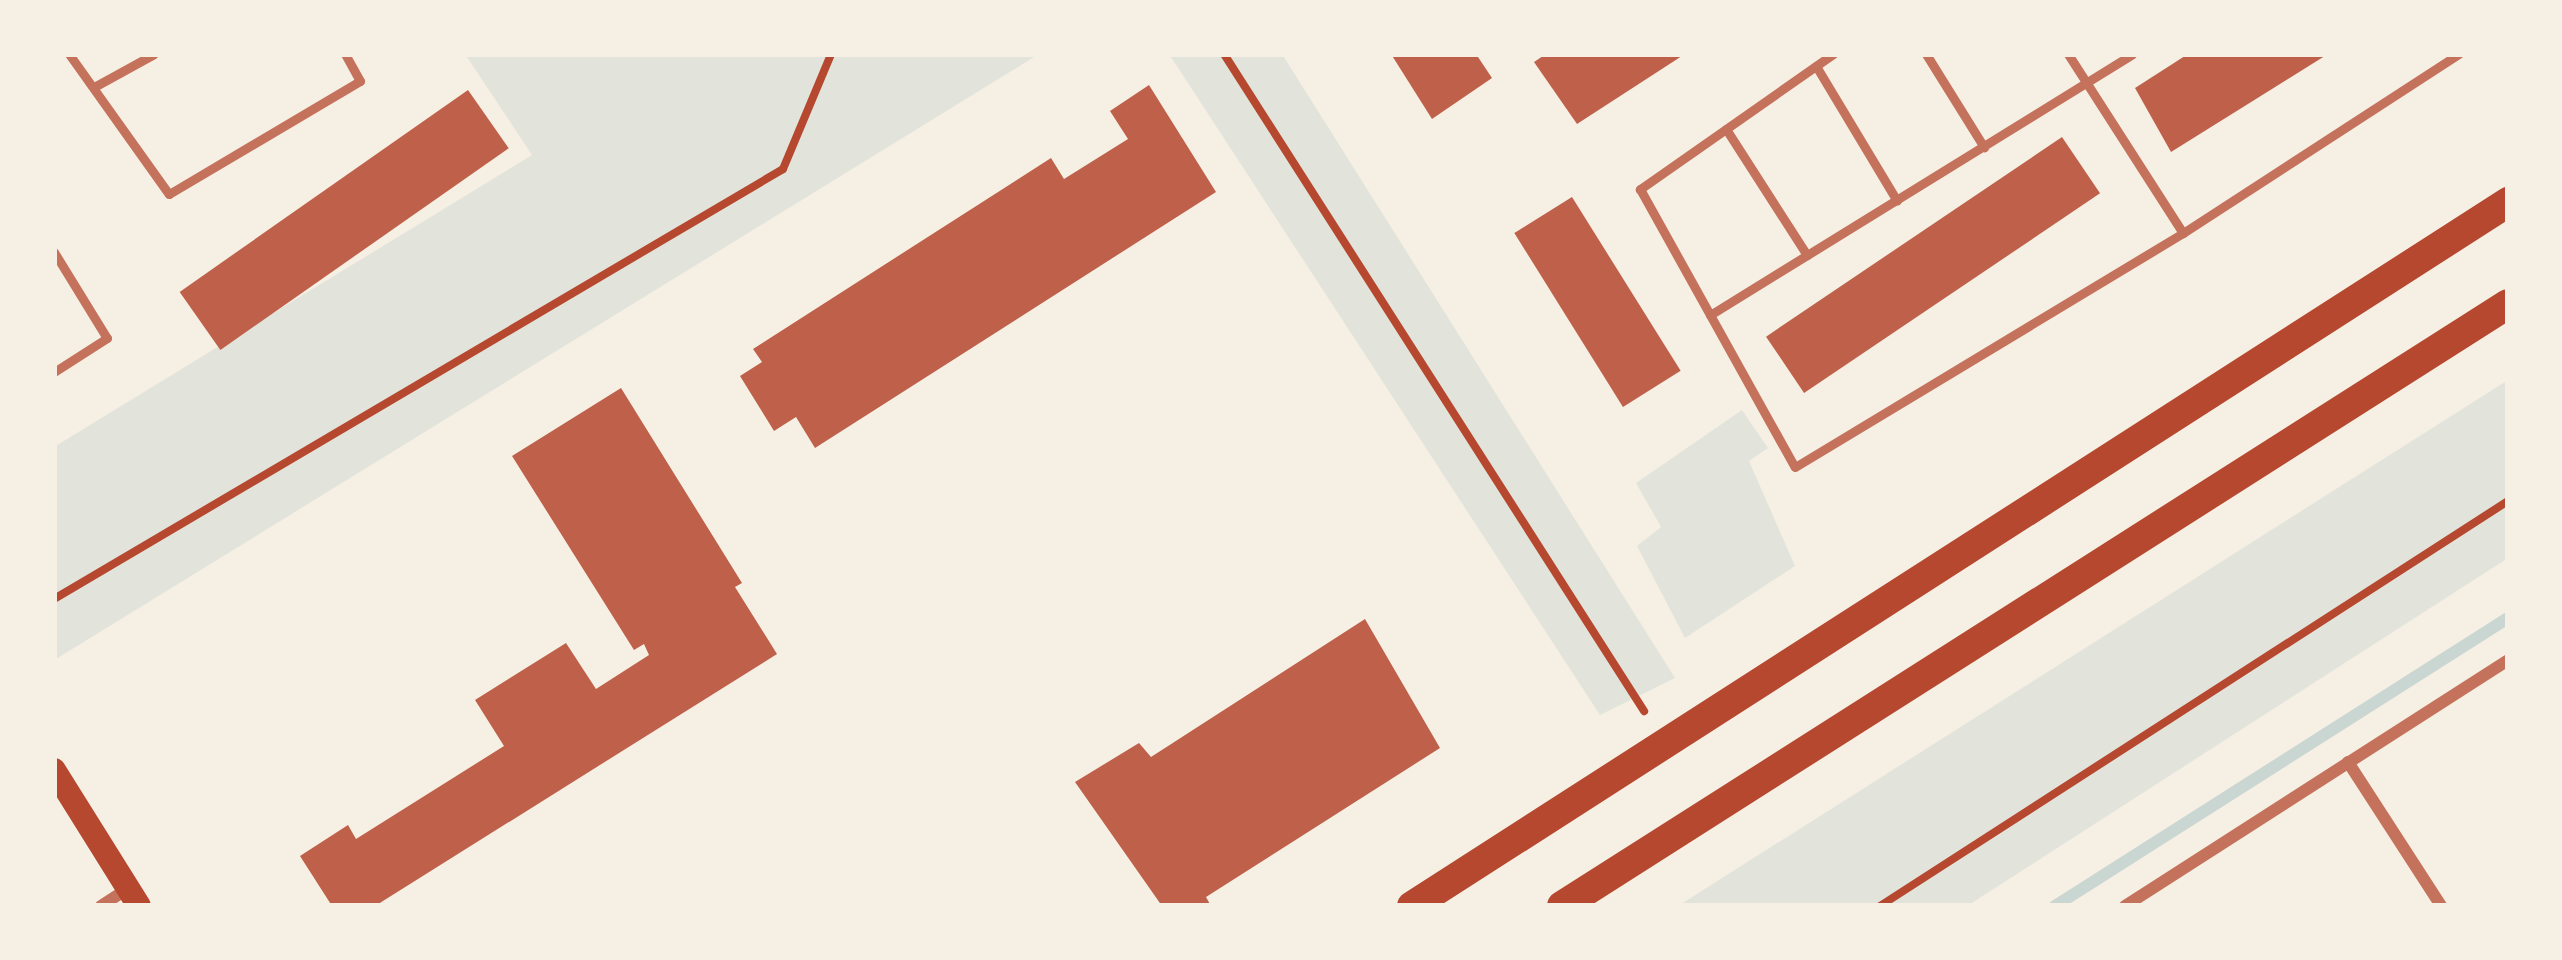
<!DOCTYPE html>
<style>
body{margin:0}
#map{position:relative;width:2562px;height:960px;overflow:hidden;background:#f6efe4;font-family:Inter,sans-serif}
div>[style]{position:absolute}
.green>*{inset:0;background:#e2e4dc}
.stream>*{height:12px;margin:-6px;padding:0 6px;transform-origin:6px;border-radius:6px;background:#c9d6d2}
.building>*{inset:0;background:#bf614a;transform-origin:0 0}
.path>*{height:8px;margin:-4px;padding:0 4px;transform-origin:4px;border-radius:4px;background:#b5482f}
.service>*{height:9px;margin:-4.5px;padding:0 4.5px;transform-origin:4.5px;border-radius:4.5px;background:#c5725c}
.minor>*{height:12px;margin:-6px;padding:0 6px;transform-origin:6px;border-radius:6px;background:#c5725c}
.secondary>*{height:24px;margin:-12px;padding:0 12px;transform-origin:12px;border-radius:12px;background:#b5482f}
.primary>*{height:30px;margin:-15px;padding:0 15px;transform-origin:15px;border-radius:15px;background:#b5482f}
span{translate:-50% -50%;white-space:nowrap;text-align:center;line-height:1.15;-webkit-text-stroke:12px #f6efe4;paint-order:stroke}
.frame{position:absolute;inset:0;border:57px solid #f6efe4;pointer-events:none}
</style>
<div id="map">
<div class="green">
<i style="clip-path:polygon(465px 54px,1039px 54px,56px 659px,54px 447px,532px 155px)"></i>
<i style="clip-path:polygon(1169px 54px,1282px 54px,1675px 678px,1600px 715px)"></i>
<i style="clip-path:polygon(2508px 380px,2508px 558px,1967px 906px,1678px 906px)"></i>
<i style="clip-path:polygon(1742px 410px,1768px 448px,1749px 461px,1795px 566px,1685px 638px,1637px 546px,1661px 527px,1636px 483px)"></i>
</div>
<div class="stream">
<i style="left:2055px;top:906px;width:537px;rotate:-32.45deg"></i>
</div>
<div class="building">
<i style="clip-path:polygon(1391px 54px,1476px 54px,1492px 78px,1432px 119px)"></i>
<i style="clip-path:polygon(1546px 54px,1685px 54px,1577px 124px,1534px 62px)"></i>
<i style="clip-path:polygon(2188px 54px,2328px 54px,2171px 152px,2135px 88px)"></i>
<i style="clip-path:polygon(1149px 85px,1216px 192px,815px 448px,796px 417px,774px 431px,740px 376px,762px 362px,753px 349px,1051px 158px,1064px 179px,1128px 139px,1110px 111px)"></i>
<i style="left:468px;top:90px;width:71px;height:352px;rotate:55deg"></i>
<i style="left:2062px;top:137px;width:68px;height:357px;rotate:56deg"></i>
<i style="left:1572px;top:197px;width:205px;height:68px;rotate:58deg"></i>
<i style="clip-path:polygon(621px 388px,742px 583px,735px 587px,777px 654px,375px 906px,332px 906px,300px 856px,348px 825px,356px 839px,504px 746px,475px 700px,566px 643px,596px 689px,649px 655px,644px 644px,634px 650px,512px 456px)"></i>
<i style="clip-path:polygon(1365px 619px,1440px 748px,1206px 897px,1211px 906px,1162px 906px,1075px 782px,1139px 743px,1151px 757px)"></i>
</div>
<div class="path">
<i style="left:1224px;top:54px;width:780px;rotate:57.41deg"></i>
<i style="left:54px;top:599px;width:846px;rotate:-30.53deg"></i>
<i style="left:783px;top:169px;width:125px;rotate:-67.3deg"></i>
<i style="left:1880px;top:906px;width:747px;rotate:-32.82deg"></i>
</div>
<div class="service">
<i style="left:69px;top:54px;width:172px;rotate:54.5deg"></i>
<i style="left:169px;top:194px;width:222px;rotate:-30.6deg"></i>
<i style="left:360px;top:81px;width:31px;rotate:-119deg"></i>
<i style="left:1833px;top:54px;width:236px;rotate:145deg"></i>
<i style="left:1640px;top:189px;width:318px;rotate:60.9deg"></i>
<i style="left:1795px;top:467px;width:453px;rotate:-31.1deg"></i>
<i style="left:2183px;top:233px;width:329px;rotate:-33deg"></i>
<i style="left:1926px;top:54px;width:110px;rotate:58.1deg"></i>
<i style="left:2068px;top:54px;width:213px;rotate:57.3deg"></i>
<i style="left:1816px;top:66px;width:157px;rotate:59deg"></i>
<i style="left:94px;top:87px;width:68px;rotate:-28.8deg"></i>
<i style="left:1726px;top:129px;width:150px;rotate:57.3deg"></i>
<i style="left:54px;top:252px;width:101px;rotate:58.4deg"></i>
<i style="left:107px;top:338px;width:63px;rotate:147.3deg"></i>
<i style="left:1710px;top:315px;width:496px;rotate:-31.7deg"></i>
</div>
<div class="minor">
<i style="left:2348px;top:762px;width:171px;rotate:57.1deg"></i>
<i style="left:101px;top:906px;width:33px;rotate:-33deg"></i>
<i style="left:2125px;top:906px;width:455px;rotate:-32.7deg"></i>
</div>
<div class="secondary">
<i style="left:54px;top:770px;width:160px;rotate:58deg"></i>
</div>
<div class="primary">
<i style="left:1412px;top:906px;width:1303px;rotate:-32.71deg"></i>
<i style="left:1562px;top:906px;width:1121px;rotate:-32.47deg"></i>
</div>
<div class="frame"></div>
</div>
